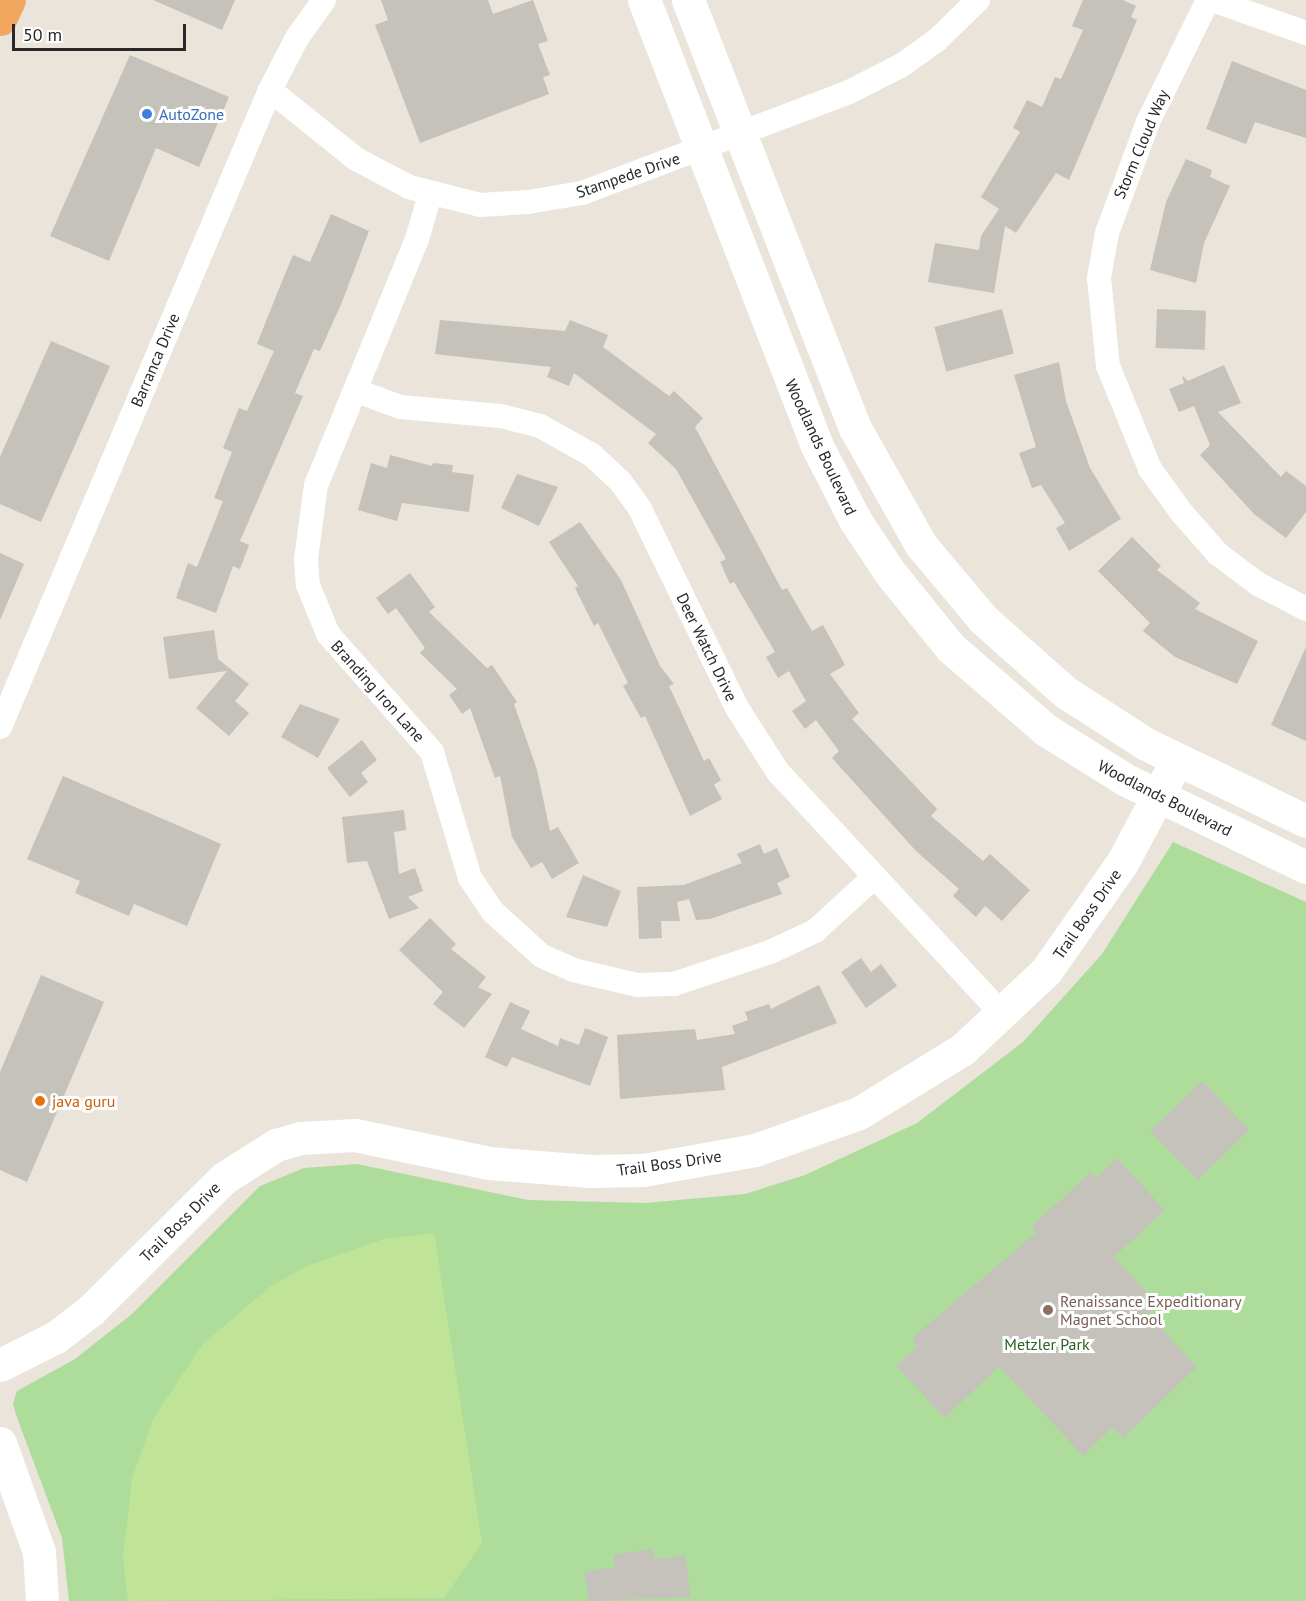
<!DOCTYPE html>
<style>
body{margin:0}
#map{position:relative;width:1306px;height:1601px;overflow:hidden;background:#eae4db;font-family:"PT Sans",sans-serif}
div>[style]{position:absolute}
.green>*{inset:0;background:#aedd9b}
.pitch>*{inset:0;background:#bfe497}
.building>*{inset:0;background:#c5c1bb;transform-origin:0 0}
.street>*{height:24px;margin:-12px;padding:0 12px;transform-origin:12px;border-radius:12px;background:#fff}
.secondary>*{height:33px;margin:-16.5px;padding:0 16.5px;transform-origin:16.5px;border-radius:16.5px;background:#fff}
.highway>*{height:33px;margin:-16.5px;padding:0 16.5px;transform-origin:16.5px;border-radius:16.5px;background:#f2a65e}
.dots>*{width:16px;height:16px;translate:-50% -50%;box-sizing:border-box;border:3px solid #fff;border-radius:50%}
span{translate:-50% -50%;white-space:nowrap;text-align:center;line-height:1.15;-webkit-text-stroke:6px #fff;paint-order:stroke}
.shop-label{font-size:16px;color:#366cbe}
.left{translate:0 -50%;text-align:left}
.street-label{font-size:16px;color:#282828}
.food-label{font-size:16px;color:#c56008}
.education-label{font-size:16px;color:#785e54}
.park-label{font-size:16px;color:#28601e}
.scale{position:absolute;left:12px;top:24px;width:174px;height:27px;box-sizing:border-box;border:3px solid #282828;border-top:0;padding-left:8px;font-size:18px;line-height:21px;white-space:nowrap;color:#282828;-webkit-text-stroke:4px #fff;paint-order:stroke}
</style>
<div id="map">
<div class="green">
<i style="clip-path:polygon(1173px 842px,1306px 902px,1306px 1601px,69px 1601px,62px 1538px,16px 1415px,13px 1403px,17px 1391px,75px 1359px,132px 1314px,260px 1186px,304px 1168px,357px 1164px,528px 1200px,645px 1203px,745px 1194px,805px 1175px,917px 1123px,1023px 1042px,1102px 954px)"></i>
</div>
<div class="pitch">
<i style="clip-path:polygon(434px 1233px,482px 1543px,444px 1598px,128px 1601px,123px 1558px,132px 1479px,153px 1419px,203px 1344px,271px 1286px,307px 1266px,384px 1239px)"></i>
</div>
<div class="building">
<i style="clip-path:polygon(153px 0,235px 0,222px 30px)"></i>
<i style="clip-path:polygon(381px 0,488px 0,493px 14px,533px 0,548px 41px,538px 44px,550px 75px,543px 77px,549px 94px,420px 143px,375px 25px,388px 20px)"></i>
<i style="clip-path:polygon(1083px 0,1123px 0,1136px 6px,1131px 17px,1137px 20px,1069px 180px,1056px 173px,1016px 233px,1005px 226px,994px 293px,928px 282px,935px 243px,979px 250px,981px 236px,999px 209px,981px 197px,1020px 132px,1013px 128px,1027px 100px,1042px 107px,1055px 77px,1061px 79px,1083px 30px,1072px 26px)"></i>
<i style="clip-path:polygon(130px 55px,229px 97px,199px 167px,156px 148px,109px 261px,50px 236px)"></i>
<i style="clip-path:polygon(1232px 61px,1306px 90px,1306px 138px,1255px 122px,1246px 144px,1206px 129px)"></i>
<i style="clip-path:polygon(1186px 159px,1212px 170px,1210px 177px,1230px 186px,1204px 243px,1196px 283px,1150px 270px,1166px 202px)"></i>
<i style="clip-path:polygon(331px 214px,369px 231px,342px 302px,320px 351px,314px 349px,295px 393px,303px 396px,240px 541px,249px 545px,240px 569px,233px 566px,216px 613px,176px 598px,188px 563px,197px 567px,223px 501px,214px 498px,232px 452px,223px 448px,239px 408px,247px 411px,274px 351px,257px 344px,276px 296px,293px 255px,310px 262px)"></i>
<i style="left:1002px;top:309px;width:46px;height:70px;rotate:75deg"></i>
<i style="left:1157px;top:309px;width:49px;height:39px;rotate:2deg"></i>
<i style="clip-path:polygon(440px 320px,565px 331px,570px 320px,608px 335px,603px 347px,669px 396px,674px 391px,703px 418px,695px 427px,782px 590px,787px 588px,812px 631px,823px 625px,845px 665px,830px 674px,859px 713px,852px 719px,937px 809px,931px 816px,983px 861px,990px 854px,1030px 890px,1002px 921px,985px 906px,976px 917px,953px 896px,959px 889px,916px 851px,832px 758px,839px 751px,816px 720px,805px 729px,792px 711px,806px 701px,789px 671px,778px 678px,766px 657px,775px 652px,734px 582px,730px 584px,720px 562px,726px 559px,676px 469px,648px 443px,656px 434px,574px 373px,569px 386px,547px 377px,551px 367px,435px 354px)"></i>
<i style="clip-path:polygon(51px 341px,110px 366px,41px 522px,0 504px,0 457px)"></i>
<i style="clip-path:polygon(1059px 362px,1066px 401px,1090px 468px,1121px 519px,1069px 551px,1056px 528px,1065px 523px,1041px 485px,1032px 488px,1019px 453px,1036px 447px,1014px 375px)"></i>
<i style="clip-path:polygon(1224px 365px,1241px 403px,1218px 412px,1281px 477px,1286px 471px,1306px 486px,1306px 512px,1286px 538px,1254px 514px,1200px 455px,1210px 445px,1194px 406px,1179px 412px,1169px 389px,1184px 383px,1182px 375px,1188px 381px)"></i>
<i style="clip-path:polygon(390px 455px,432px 466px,433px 463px,453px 465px,452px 472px,474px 475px,469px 512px,402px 503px,397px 521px,358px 510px,371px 463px,387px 468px)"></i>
<i style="clip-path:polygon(517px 474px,558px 487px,539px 526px,501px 508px)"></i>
<i style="clip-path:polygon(580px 522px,621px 580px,660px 666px,674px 684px,669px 686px,704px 761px,709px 758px,721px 780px,714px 785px,722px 799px,690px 816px,645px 716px,641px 718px,623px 686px,628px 683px,598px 623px,594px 626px,575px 588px,578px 586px,549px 542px)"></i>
<i style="clip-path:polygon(1132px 537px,1161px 566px,1157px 570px,1200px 603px,1195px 609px,1258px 641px,1237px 684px,1175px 657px,1143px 631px,1150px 623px,1098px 571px)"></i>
<i style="clip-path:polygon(0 553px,24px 564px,0 620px)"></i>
<i style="clip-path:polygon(410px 573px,435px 607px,429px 612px,487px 668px,492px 665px,517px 702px,514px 704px,537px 770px,550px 831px,558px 827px,579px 863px,552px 879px,542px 862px,531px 868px,512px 837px,500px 776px,495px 778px,470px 708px,462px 714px,449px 695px,457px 689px,420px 653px,425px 648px,396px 608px,388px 614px,376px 598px)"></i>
<i style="clip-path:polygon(214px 630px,218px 659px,249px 684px,235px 701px,249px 713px,229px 736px,196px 708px,227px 671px,169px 679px,163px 637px)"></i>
<i style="clip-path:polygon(1306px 647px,1306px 741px,1271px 725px)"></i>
<i style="clip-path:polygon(300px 704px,340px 719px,318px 758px,281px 737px)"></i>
<i style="clip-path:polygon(362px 740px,377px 760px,361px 773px,368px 782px,350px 797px,327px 768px)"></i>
<i style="clip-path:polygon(63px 776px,221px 844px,187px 926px,134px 904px,129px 916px,75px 893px,80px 881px,27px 859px)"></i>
<i style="clip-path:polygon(404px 810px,406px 830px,394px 832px,399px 874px,415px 868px,423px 891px,408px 897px,419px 908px,389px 919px,367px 861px,347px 863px,342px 817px)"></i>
<i style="clip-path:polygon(760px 844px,764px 854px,777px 848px,790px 877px,777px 883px,782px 894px,710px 919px,696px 920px,689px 899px,677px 902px,680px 921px,661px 921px,662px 938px,639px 939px,637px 887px,684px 885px,742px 863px,737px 854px)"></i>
<i style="clip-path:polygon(583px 875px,621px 891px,607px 927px,566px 917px)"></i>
<i style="clip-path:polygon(430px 918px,456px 944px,451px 949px,486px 977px,478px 987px,492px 994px,464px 1028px,433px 1004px,443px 992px,399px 950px)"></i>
<i style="clip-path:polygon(861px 958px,871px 972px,881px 964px,897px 986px,866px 1008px,841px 972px)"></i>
<i style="clip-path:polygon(41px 975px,104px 1002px,27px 1182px,0 1170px,0 1072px)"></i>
<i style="clip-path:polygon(819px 985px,837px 1023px,722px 1067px,725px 1090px,620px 1099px,617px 1035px,695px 1029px,697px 1040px,735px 1034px,732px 1026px,748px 1020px,745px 1012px,769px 1004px,771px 1009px)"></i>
<i style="clip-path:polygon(510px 1002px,530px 1011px,521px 1029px,558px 1046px,560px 1038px,579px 1045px,585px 1028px,608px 1037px,590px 1086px,512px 1057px,507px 1067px,485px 1057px)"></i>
<i style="left:1202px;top:1081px;width:68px;height:72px;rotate:46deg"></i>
<i style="clip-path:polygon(1117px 1158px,1165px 1210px,1114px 1257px,1158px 1305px,1148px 1314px,1197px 1367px,1123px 1438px,1113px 1427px,1083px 1456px,999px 1366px,945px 1418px,896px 1366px,917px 1347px,912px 1338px,1036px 1233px,1031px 1227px,1091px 1172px,1096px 1178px)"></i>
<i style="clip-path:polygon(653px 1549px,655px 1559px,685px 1555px,691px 1597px,589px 1601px,584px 1572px,615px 1567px,613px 1555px)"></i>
</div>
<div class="street">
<i style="left:1208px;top:0;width:136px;rotate:116.2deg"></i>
<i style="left:1148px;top:122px;width:118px;rotate:110.3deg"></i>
<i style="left:1107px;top:233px;width:46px;rotate:100.1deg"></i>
<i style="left:1099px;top:278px;width:88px;rotate:84.2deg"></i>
<i style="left:1108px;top:366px;width:111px;rotate:67.8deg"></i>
<i style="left:1150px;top:469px;width:53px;rotate:54.2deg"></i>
<i style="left:1181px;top:512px;width:56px;rotate:48.6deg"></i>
<i style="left:1218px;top:554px;width:50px;rotate:36.9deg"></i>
<i style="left:1258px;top:584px;width:54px;rotate:27.5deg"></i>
<i style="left:1212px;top:0;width:100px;rotate:19.3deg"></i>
<i style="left:270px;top:90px;width:110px;rotate:38.7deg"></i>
<i style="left:356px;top:159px;width:60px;rotate:27.8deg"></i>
<i style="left:409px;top:187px;width:73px;rotate:14.2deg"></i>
<i style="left:480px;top:205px;width:48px;rotate:-3.6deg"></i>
<i style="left:528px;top:202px;width:55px;rotate:-9.5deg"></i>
<i style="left:582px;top:193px;width:285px;rotate:-20.7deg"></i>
<i style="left:849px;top:92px;width:59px;rotate:-27deg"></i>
<i style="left:902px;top:65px;width:43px;rotate:-35.5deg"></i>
<i style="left:937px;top:40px;width:57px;rotate:-44.3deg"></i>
<i style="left:430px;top:195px;width:46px;rotate:106.5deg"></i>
<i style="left:417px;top:239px;width:266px;rotate:112.3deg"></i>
<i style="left:316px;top:485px;width:75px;rotate:97.7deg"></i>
<i style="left:306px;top:559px;width:26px;rotate:86deg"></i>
<i style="left:308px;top:585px;width:53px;rotate:67.8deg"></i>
<i style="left:328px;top:634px;width:157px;rotate:48.6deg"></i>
<i style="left:432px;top:752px;width:132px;rotate:73.2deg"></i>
<i style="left:470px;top:878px;width:40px;rotate:56deg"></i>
<i style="left:492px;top:911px;width:67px;rotate:42deg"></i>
<i style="left:542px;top:956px;width:34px;rotate:24deg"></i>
<i style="left:573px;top:970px;width:67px;rotate:13deg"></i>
<i style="left:638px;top:985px;width:36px;rotate:-2deg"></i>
<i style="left:674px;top:984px;width:101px;rotate:-18.4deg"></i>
<i style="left:770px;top:952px;width:50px;rotate:-25deg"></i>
<i style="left:815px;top:931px;width:77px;rotate:-42.4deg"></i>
<i style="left:357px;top:391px;width:46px;rotate:20.4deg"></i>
<i style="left:400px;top:407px;width:101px;rotate:5.1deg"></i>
<i style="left:501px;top:416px;width:40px;rotate:14.4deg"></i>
<i style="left:540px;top:426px;width:60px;rotate:29.1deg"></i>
<i style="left:592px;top:455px;width:38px;rotate:43deg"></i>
<i style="left:620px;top:481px;width:34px;rotate:54deg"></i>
<i style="left:640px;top:509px;width:221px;rotate:64deg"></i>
<i style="left:737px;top:708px;width:76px;rotate:57.4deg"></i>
<i style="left:778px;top:772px;width:330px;rotate:47.2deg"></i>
<i style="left:0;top:727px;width:692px;rotate:-67.03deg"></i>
<i style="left:270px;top:90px;width:59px;rotate:-62.6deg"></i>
<i style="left:297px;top:38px;width:47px;rotate:-54.6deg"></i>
</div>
<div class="secondary">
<i style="left:644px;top:0;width:476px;rotate:68.8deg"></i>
<i style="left:816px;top:444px;width:85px;rotate:62.8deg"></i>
<i style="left:855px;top:520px;width:65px;rotate:56.3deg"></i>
<i style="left:891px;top:574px;width:95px;rotate:51deg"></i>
<i style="left:951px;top:648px;width:125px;rotate:40.8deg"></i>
<i style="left:1046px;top:730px;width:94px;rotate:32deg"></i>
<i style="left:1126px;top:780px;width:200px;rotate:25.8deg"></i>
<i style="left:688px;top:0;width:459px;rotate:68.7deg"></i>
<i style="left:855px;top:428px;width:134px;rotate:60.6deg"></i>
<i style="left:921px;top:545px;width:98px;rotate:50deg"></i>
<i style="left:984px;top:620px;width:108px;rotate:41.6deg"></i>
<i style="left:1065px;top:692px;width:96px;rotate:32.7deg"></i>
<i style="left:1146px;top:744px;width:178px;rotate:25.7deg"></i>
<i style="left:0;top:1365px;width:63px;rotate:-26.6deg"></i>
<i style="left:56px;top:1337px;width:44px;rotate:-37.6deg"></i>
<i style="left:91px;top:1310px;width:187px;rotate:-44.8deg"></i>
<i style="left:224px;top:1178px;width:62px;rotate:-32.4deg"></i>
<i style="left:276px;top:1145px;width:25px;rotate:-16deg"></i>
<i style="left:300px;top:1138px;width:55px;rotate:-3.1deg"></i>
<i style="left:355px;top:1135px;width:137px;rotate:11.8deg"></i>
<i style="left:489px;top:1163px;width:102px;rotate:4.5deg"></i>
<i style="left:591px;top:1171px;width:52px;rotate:-1.1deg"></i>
<i style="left:643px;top:1170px;width:114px;rotate:-10.1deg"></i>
<i style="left:755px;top:1150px;width:110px;rotate:-19.6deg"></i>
<i style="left:859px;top:1113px;width:122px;rotate:-31.6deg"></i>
<i style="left:963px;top:1049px;width:114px;rotate:-43.2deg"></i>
<i style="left:1046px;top:971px;width:132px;rotate:-54.9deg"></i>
<i style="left:1122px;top:863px;width:117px;rotate:-61.9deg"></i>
<i style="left:0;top:1443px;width:116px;rotate:70.3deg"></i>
<i style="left:39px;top:1552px;width:49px;rotate:86.5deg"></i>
</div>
<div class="highway">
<i style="left:0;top:19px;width:21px;rotate:-65deg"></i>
</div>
<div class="dots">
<i style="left:147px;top:114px;background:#3f7fe0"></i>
<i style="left:40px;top:1101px;background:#e8710a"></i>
<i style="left:1048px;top:1310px;background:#8d6e63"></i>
</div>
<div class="shop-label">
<span class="left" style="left:159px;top:114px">AutoZone</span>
</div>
<div class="street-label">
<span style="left:1141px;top:144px;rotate:-67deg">Storm Cloud Way</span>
<span style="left:628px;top:175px;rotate:-19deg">Stampede Drive</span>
<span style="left:155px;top:360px;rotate:-67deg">Barranca Drive</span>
<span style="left:821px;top:447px;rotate:65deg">Woodlands Boulevard</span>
<span style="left:707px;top:647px;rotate:64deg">Deer Watch Drive</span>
<span style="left:378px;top:691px;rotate:48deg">Branding Iron Lane</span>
<span style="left:1165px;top:798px;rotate:27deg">Woodlands Boulevard</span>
<span style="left:1087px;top:914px;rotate:-55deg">Trail Boss Drive</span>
<span style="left:669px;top:1163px;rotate:-8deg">Trail Boss Drive</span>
<span style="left:180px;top:1222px;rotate:-45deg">Trail Boss Drive</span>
</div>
<div class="food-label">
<span class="left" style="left:52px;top:1101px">java guru</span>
</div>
<div class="education-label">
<span class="left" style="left:1060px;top:1310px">Renaissance Expeditionary<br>Magnet School</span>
</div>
<div class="park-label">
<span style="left:1047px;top:1344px">Metzler Park</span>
</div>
<div class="scale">50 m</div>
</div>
